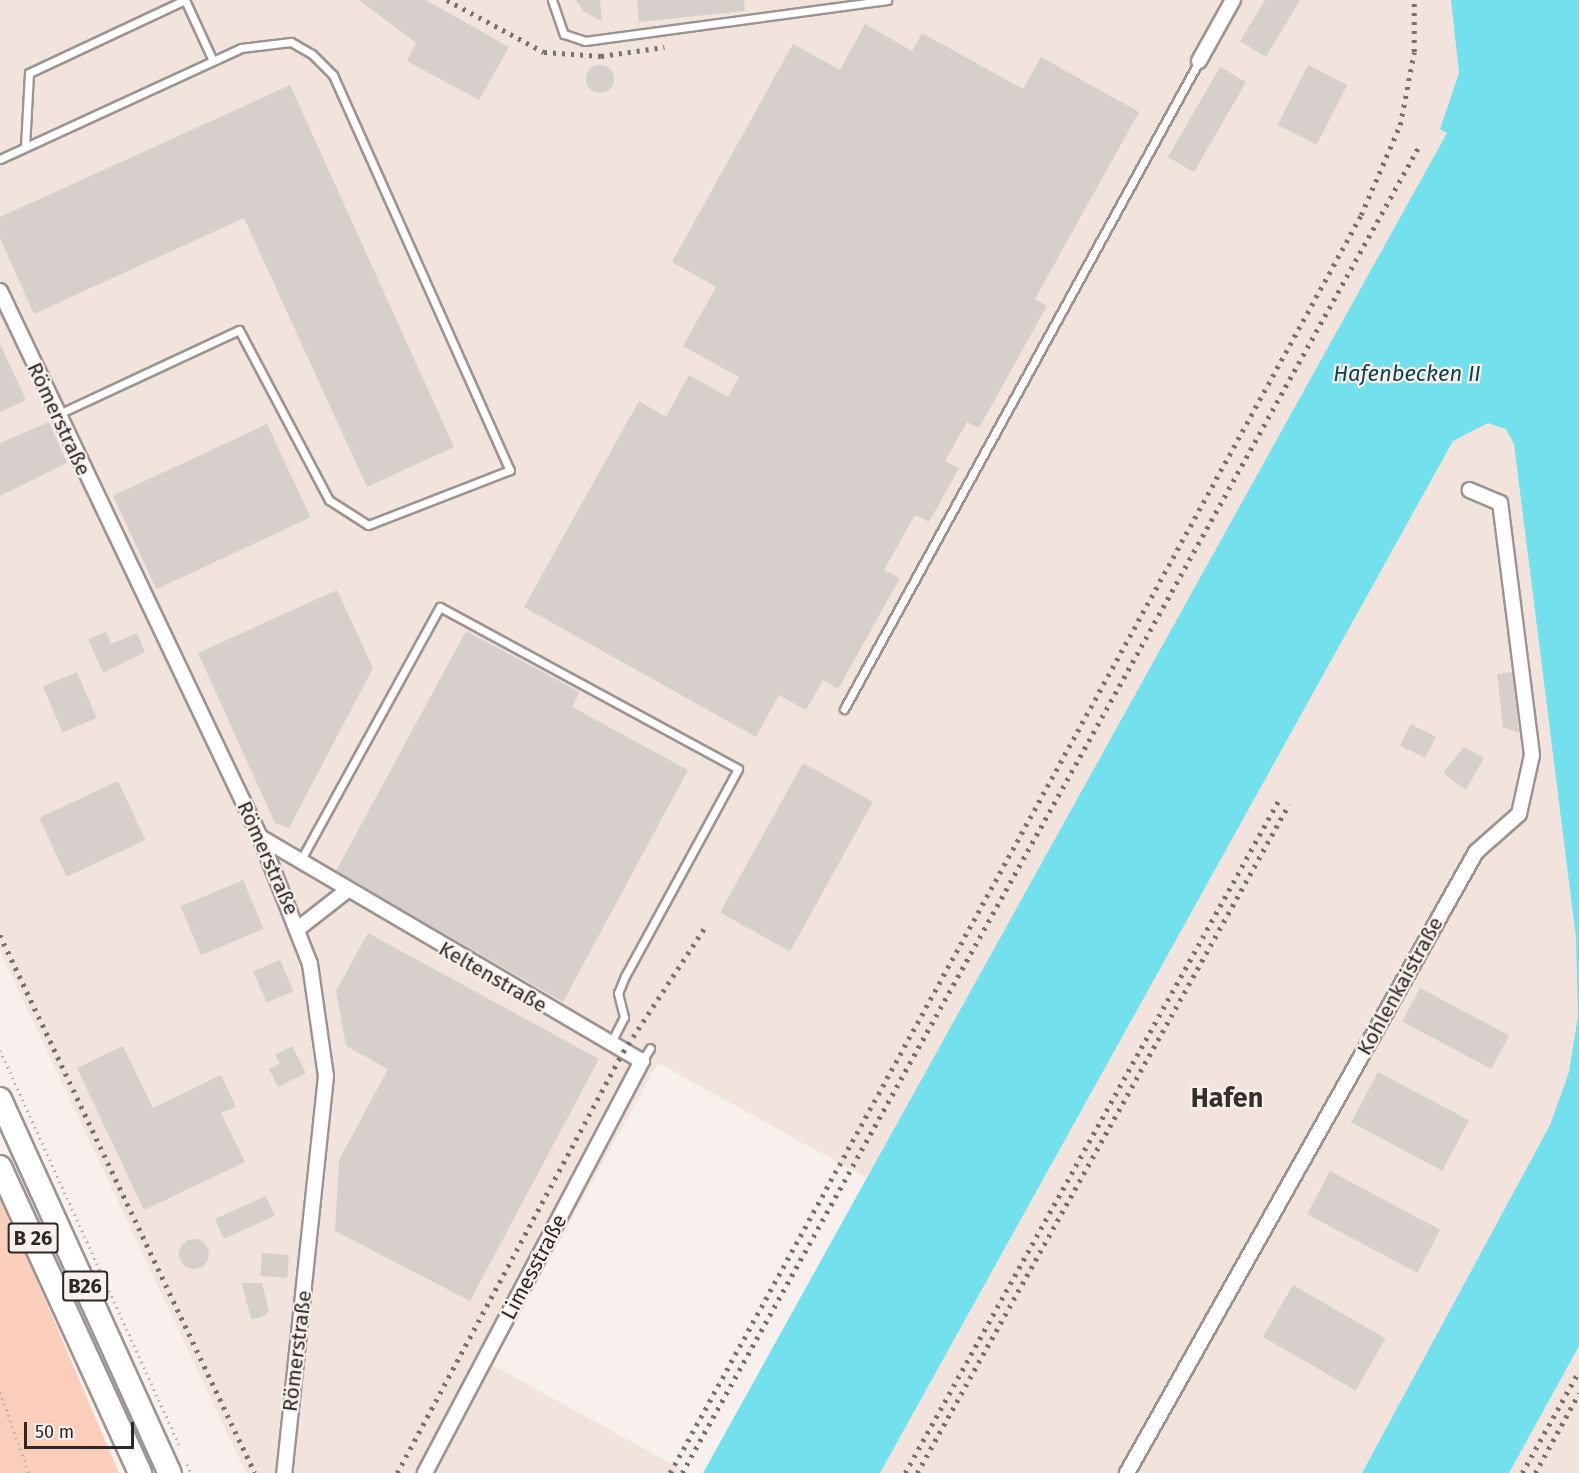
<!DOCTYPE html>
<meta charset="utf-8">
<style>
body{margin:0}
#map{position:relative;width:1579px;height:1473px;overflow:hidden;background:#f8f0ed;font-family:"Fira Sans",sans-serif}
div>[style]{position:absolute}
.built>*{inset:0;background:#f3e3dd}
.green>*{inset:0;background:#fbcdbb}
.water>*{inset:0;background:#73e1ed}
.building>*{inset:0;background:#d7cfcc;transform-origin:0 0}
.round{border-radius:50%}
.path>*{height:3px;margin-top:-1.5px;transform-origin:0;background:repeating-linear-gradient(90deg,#b7b1ae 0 1.5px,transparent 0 6px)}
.roads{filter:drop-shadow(2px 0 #9c9491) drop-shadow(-2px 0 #9c9491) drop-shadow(0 2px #9c9491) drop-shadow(0 -2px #9c9491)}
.lane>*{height:7px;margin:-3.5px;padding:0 3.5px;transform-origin:3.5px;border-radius:3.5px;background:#fff}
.street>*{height:14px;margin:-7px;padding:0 7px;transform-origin:7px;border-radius:7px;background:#fff}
.primary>*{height:22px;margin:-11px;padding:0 11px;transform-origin:11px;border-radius:11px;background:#fff}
.rail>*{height:4.5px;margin-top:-2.25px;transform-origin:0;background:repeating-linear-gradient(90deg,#767270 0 3px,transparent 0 9px)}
span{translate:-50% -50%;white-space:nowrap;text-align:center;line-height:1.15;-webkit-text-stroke:4.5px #f8f0ed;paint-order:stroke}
.shield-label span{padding:2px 4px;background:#f8f0ed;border:2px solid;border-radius:4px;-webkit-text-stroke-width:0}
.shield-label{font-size:20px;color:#2b2827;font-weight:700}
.street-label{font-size:21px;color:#2b2827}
.water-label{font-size:22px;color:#0f4247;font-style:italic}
.district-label{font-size:27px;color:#36302d;font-weight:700}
.scale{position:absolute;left:24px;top:1422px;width:110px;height:27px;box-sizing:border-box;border:3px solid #2b2827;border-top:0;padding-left:8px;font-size:18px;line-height:21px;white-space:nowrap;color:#2b2827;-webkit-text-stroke:4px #f8f0ed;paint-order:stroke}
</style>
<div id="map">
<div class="built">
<i style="clip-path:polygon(0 0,1579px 0,1579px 1473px,771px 1473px,912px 1203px,658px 1063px,491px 1364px,688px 1473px,246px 1473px,0 951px)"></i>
</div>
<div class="green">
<i style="clip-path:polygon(0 1194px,119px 1473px,0 1473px)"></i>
</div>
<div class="water">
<i style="clip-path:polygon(1451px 0,1579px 0,1579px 1346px,1509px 1473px,1362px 1473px,1550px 1125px,1569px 1072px,1578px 1016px,1576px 937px,1514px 444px,1506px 429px,1488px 423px,1453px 441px,880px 1473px,703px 1473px,1447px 133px,1440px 129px,1459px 73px)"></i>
</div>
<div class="building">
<i style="clip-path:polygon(359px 0,426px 0,509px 47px,479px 100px,407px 61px,416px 43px)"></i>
<i style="clip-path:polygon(576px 0,600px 0,602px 21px,584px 12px)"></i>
<i style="clip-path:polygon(637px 0,744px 0,745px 11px,639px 22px)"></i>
<i style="clip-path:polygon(1265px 0,1300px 0,1266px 57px,1240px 41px)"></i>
<i style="clip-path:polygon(865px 24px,912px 51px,922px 33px,1023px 89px,1041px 57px,1139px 112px,1035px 299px,1047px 306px,979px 428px,967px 422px,945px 461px,959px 468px,929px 522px,915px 515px,884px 570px,900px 578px,838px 689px,823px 680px,806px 710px,779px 695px,756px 737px,524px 607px,639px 401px,666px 417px,689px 375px,728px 397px,739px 377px,683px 346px,716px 287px,672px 262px,793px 44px,840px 70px)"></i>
<i class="round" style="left:586px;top:65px;width:28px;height:28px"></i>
<i style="left:1308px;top:65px;width:44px;height:67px;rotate:27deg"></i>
<i style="left:1220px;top:67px;width:30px;height:104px;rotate:30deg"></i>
<i style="clip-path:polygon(290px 85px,454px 447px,367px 487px,244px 218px,34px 314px,0 238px,0 217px)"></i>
<i style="clip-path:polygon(0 344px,26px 400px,0 412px)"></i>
<i style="clip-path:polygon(49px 422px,67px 463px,0 496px,0 443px)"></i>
<i style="left:267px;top:424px;width:103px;height:170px;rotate:65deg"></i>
<i style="clip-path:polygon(337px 590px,373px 668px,289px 828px,275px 823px,198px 653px)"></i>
<i style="clip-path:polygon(466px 631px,580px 692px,572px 707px,688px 770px,563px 1002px,336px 871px)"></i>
<i style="clip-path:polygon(106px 632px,111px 644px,137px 633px,145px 652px,103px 673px,88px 639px)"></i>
<i style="left:77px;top:672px;width:50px;height:37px;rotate:67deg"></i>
<i style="clip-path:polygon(1512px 672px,1513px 676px,1519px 733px,1503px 727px,1497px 674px)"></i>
<i style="left:1411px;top:724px;width:28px;height:24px;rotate:27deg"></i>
<i style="clip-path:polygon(1464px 747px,1484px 758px,1466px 790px,1443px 773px)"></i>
<i style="left:803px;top:763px;width:80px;height:171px;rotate:29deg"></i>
<i style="left:118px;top:781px;width:65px;height:87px;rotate:65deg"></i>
<i style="left:243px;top:880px;width:53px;height:68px;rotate:67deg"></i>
<i style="clip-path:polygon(368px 933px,599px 1059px,470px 1301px,335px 1231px,339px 1160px,388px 1069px,346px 1046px,336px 991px)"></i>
<i style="left:280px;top:960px;width:34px;height:29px;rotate:67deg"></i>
<i style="left:1420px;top:988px;width:101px;height:38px;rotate:28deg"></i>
<i style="clip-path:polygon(123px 1046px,153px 1108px,221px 1075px,236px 1107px,221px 1113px,245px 1162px,144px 1210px,77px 1068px)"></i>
<i style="clip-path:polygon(292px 1046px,306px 1073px,278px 1087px,269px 1069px,280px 1064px,275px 1055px)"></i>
<i style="left:1378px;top:1072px;width:103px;height:57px;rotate:28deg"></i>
<i style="left:1330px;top:1171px;width:125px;height:49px;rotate:28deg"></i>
<i style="left:266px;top:1196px;width:22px;height:56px;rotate:66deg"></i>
<i class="round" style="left:179px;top:1239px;width:30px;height:30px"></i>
<i style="left:262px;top:1253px;width:27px;height:23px;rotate:4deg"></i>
<i style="clip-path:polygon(242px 1283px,262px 1283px,269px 1311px,262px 1317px,251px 1319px)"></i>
<i style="left:1293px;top:1285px;width:107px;height:60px;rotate:30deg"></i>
</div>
<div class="path">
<i style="left:0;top:1050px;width:433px;rotate:65.6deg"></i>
<i style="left:0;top:1392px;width:86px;rotate:70.3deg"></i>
<i style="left:187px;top:1464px;width:10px;rotate:66deg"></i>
</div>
<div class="roads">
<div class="lane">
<i style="left:552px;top:0;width:36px;rotate:71deg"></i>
<i style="left:564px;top:34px;width:22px;rotate:18deg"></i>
<i style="left:585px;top:41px;width:305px;rotate:-7.7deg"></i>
<i style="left:25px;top:147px;width:74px;rotate:-86.9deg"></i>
<i style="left:29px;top:73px;width:172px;rotate:-25.1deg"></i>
<i style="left:185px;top:0;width:67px;rotate:65.3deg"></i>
<i style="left:0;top:159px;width:265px;rotate:-24.7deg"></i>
<i style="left:241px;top:48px;width:50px;rotate:-6.8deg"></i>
<i style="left:291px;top:42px;width:24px;rotate:30deg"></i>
<i style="left:312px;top:54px;width:30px;rotate:45deg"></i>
<i style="left:333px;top:75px;width:433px;rotate:65.9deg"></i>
<i style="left:510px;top:470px;width:152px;rotate:158.8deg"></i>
<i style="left:368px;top:525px;width:46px;rotate:-147.3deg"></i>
<i style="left:329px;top:500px;width:192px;rotate:-117.9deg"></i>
<i style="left:239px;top:330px;width:201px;rotate:155deg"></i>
<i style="left:844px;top:709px;width:739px;rotate:-61.28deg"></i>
<i style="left:299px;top:863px;width:292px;rotate:-61.2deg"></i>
<i style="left:440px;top:607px;width:339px;rotate:28.5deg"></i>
<i style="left:738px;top:769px;width:236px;rotate:118.6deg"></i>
<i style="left:625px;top:976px;width:18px;rotate:112deg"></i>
<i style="left:618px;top:993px;width:25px;rotate:76deg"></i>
<i style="left:624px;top:1017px;width:30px;rotate:117deg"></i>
<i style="left:642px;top:1061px;width:15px;rotate:-58deg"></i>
</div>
<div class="street">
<i style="left:1199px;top:61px;width:70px;rotate:-60.9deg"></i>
<i style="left:0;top:291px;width:605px;rotate:64.54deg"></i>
<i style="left:260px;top:837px;width:136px;rotate:68.5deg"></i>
<i style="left:310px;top:964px;width:113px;rotate:81.9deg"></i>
<i style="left:326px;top:1076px;width:399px;rotate:96deg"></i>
<i style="left:260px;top:837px;width:443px;rotate:30.4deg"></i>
<i style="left:642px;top:1061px;width:466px;rotate:117.8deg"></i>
<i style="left:299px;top:928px;width:58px;rotate:-38deg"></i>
<i style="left:1127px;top:1473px;width:712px;rotate:-60.66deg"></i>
<i style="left:1476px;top:852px;width:57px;rotate:-41.5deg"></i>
<i style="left:1519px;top:814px;width:60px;rotate:-77.6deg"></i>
<i style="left:1532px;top:755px;width:254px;rotate:-97.2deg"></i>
<i style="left:1500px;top:503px;width:33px;rotate:-157deg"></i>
</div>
<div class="primary">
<i style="left:0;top:1099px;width:411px;rotate:65.6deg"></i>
<i style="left:0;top:1167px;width:337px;rotate:65.4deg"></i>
</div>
</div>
<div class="rail">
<i style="left:447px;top:0;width:110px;rotate:28.2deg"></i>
<i style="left:544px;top:52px;width:57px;rotate:4deg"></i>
<i style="left:601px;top:56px;width:64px;rotate:-8.1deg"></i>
<i style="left:0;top:935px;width:595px;rotate:64.64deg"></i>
<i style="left:397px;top:1473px;width:478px;rotate:-61.8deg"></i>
<i style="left:623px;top:1052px;width:149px;rotate:-56.7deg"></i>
<i style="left:670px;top:1473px;width:1435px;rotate:-61.22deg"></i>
<i style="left:1361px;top:215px;width:98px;rotate:-66.6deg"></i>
<i style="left:1400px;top:125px;width:74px;rotate:-79.1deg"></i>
<i style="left:1414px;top:52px;width:52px;rotate:-90deg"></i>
<i style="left:682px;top:1473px;width:1518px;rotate:-60.95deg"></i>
<i style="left:905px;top:1473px;width:772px;rotate:-60.95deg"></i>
<i style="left:917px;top:1473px;width:765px;rotate:-60.92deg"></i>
<i style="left:1522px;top:1473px;width:117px;rotate:-60.8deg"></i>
<i style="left:1535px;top:1473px;width:91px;rotate:-61.2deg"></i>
</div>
<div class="shield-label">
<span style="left:33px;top:1238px">B 26</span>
<span style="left:85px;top:1286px">B26</span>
</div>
<div class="street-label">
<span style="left:59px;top:419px;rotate:65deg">Römerstraße</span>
<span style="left:268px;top:858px;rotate:66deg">Römerstraße</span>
<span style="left:493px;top:977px;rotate:30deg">Keltenstraße</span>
<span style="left:1400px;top:986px;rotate:-61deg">Kohlenkaistraße</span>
<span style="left:534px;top:1267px;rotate:-62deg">Limesstraße</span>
<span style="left:297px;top:1351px;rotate:-83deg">Römerstraße</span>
</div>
<div class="water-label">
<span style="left:1407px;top:374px">Hafenbecken II</span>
</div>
<div class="district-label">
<span style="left:1227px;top:1099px">Hafen</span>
</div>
<div class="scale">50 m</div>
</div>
